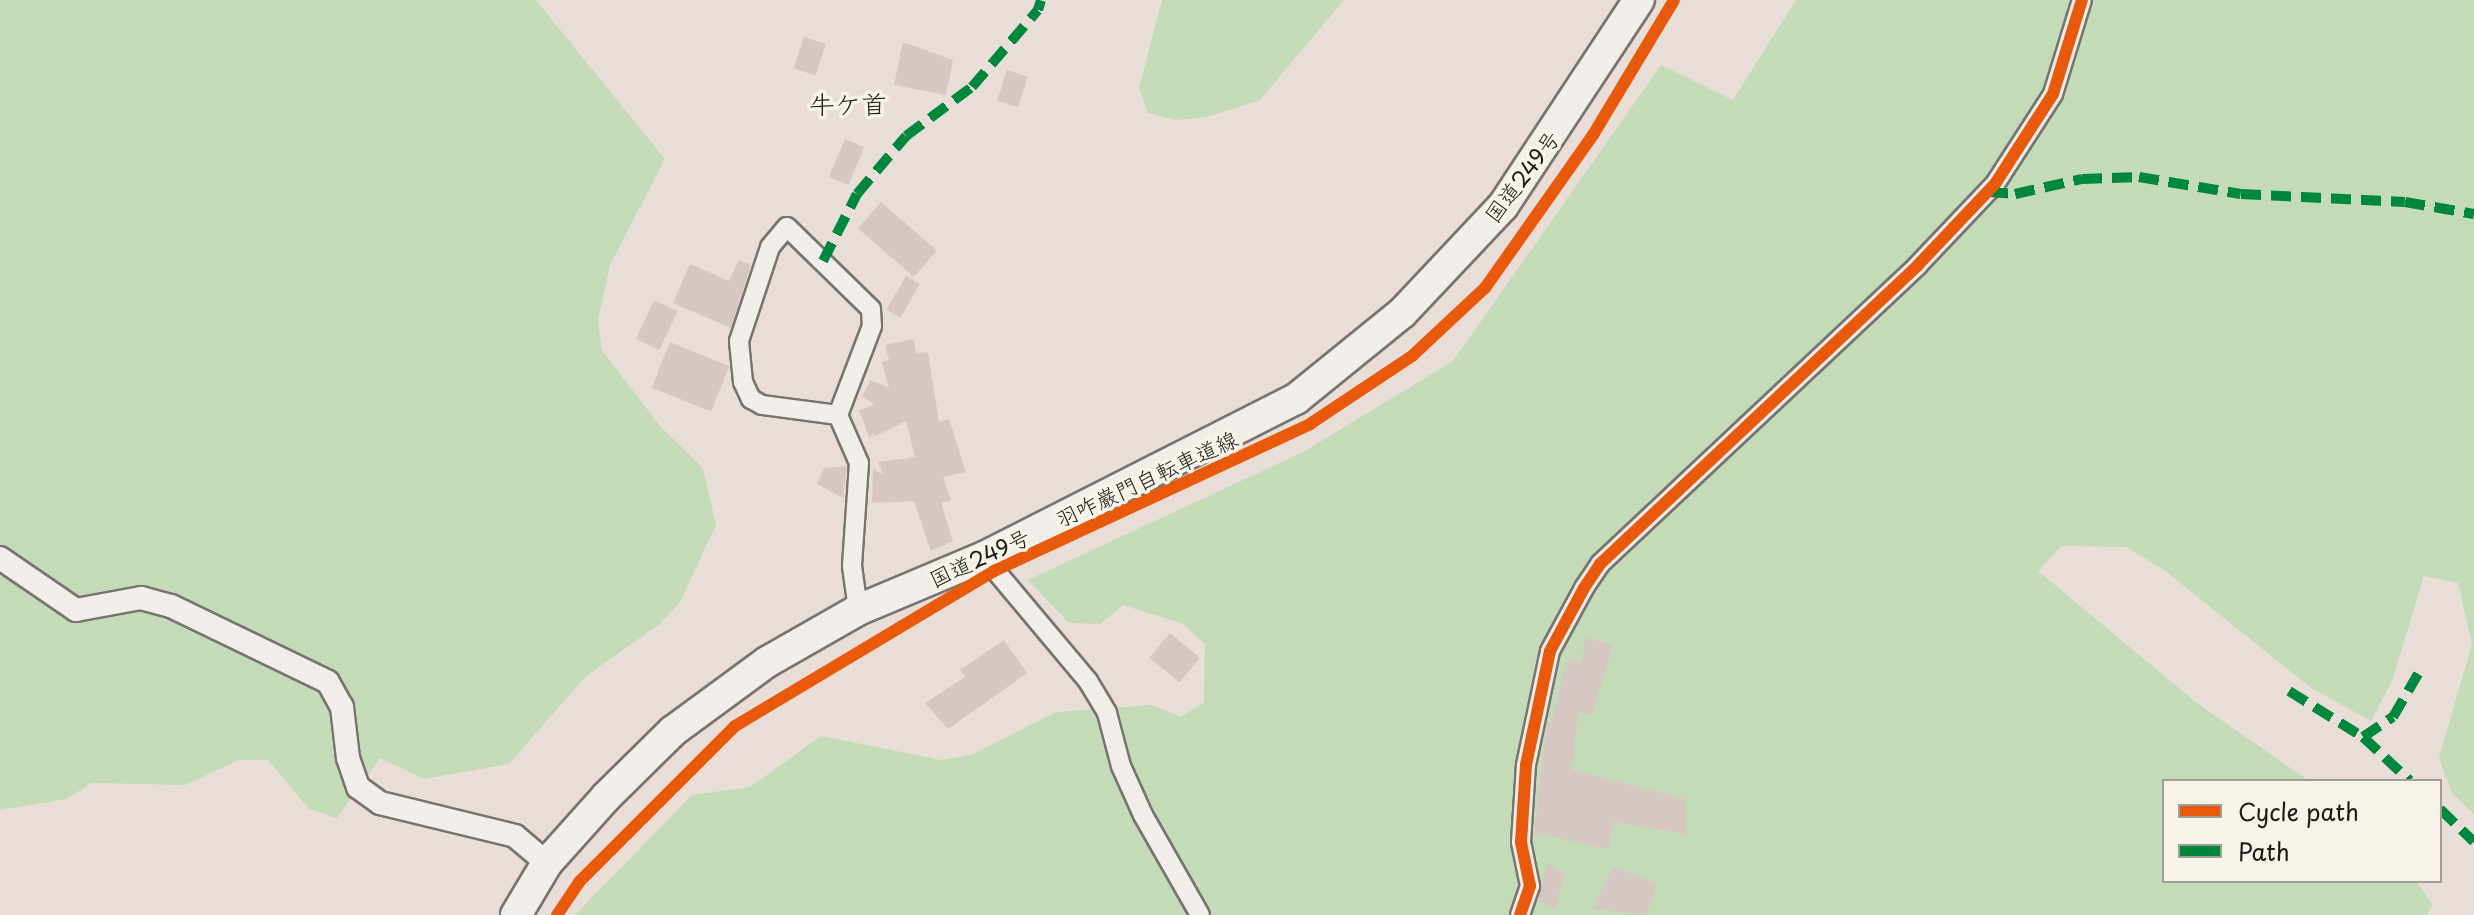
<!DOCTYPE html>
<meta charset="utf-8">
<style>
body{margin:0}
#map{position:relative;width:2474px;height:915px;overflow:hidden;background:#e9ded7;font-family:"Playpen Sans","Klee One",sans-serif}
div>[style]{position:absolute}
.green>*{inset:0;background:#c3dcb7}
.building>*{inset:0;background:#d7c7c2;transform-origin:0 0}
.roads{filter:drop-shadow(2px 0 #787370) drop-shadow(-2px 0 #787370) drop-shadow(0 2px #787370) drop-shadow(0 -2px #787370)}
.minor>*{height:18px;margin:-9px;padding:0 9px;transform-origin:9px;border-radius:9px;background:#f1eeea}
.tertiary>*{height:22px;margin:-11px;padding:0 11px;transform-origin:11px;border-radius:11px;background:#f1eeea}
.trunk>*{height:30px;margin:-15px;padding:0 15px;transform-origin:15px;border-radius:15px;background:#f1eeea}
.quiet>*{height:10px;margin-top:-5px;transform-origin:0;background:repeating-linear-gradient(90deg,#00873e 0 20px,transparent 0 30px)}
.cycleway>*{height:12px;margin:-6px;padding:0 6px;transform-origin:6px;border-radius:6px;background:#e8590c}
span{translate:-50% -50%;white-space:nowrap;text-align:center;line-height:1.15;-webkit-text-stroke:7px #f7f3e8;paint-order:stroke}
.street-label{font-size:22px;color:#1c1c1c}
.quarter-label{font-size:26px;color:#1c1c1c}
.legend{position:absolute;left:2162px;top:779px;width:280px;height:104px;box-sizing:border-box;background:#f7f3e8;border:2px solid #9f9d96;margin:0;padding:10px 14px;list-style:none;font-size:24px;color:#1c1c1c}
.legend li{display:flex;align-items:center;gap:16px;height:40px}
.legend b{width:40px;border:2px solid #9f9d96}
</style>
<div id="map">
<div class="green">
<i style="clip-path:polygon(0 0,536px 0,665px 159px,610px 265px,598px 321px,602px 350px,660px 426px,703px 468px,716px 525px,680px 602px,660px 624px,586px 676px,509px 764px,424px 779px,380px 758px,337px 818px,309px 809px,268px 760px,239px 760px,185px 785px,91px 783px,67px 799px,0 810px)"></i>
<i style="clip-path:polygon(1162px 0,1344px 0,1260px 100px,1207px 117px,1176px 120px,1148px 113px,1139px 88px)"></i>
<i style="clip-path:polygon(1796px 0,2474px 0,2474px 814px,2452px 793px,2439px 758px,2472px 644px,2458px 583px,2424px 576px,2392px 681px,2371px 721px,2311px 688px,2164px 570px,2126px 547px,2061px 546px,2038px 571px,2197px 703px,2309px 781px,2164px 781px,2164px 881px,2416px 881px,2433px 905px,2427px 915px,575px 915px,692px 795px,750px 787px,821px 736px,941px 760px,971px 755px,1056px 712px,1152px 705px,1181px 717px,1204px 702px,1205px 644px,1183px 624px,1123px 605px,1100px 624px,1069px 623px,1028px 580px,1303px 452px,1453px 361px,1661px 65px,1733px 100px)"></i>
</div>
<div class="building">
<i style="left:804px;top:37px;width:23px;height:33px;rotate:18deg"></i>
<i style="clip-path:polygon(903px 42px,953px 60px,946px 95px,894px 85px)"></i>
<i style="left:1007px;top:70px;width:22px;height:32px;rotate:18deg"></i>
<i style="left:845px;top:139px;width:21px;height:41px;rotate:23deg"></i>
<i style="left:881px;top:202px;width:74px;height:35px;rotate:41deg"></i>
<i style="clip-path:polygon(739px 260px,751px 265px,731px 328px,673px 303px,690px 264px,729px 281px)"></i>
<i style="left:906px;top:276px;width:16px;height:39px;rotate:30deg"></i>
<i style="left:654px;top:300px;width:26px;height:43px;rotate:25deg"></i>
<i style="clip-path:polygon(914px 339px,916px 353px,928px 352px,939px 422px,949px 419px,966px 472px,943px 477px,951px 500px,941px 503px,953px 541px,931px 551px,914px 501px,872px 503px,873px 469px,883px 474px,878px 462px,915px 457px,906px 421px,873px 437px,874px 430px,870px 439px,859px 411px,874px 404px,862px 396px,871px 380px,889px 388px,882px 362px,889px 360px,885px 345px)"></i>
<i style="left:670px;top:342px;width:64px;height:49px;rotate:22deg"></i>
<i style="clip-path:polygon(847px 466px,843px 498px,817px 484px,824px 468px)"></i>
<i style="left:1170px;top:633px;width:39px;height:32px;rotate:40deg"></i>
<i style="clip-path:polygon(1585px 638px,1613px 644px,1592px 715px,1578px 712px,1572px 770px,1685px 799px,1686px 834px,1614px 822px,1608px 849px,1534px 833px,1547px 723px,1551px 724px,1567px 659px,1582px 662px)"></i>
<i style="clip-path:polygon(1004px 640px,1027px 673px,948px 729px,925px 703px,965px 677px,960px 670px)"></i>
<i style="clip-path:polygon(1547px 863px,1565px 873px,1555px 909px,1538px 900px)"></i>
<i style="clip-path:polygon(1613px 867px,1657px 883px,1646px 915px,1592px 909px)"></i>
</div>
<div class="roads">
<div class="minor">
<i style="left:838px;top:415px;width:77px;rotate:-172.5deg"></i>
<i style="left:762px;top:405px;width:13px;rotate:-151deg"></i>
<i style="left:751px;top:399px;width:19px;rotate:-115deg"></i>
<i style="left:743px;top:382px;width:41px;rotate:-95.6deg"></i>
<i style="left:739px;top:341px;width:99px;rotate:-71.7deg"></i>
<i style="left:770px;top:247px;width:26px;rotate:-50deg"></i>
<i style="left:787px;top:227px;width:117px;rotate:44.3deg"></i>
<i style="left:871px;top:309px;width:17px;rotate:87deg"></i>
<i style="left:872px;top:326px;width:95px;rotate:110.9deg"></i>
<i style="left:838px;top:415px;width:52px;rotate:66.4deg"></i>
<i style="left:859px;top:463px;width:103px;rotate:93.9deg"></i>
<i style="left:852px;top:566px;width:44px;rotate:82.2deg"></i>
<i style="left:984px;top:557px;width:162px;rotate:50deg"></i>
<i style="left:1088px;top:681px;width:37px;rotate:59deg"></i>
<i style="left:1107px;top:713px;width:55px;rotate:75.2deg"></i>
<i style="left:1121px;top:766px;width:54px;rotate:65.8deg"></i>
<i style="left:1143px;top:815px;width:115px;rotate:60.3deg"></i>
<i style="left:1520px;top:915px;width:31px;rotate:-71deg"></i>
<i style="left:1530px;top:886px;width:45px;rotate:-101.6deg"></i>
<i style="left:1521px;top:842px;width:77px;rotate:-86.3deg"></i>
<i style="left:1526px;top:765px;width:116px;rotate:-78.1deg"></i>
<i style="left:1550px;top:651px;width:72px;rotate:-61.6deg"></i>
<i style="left:1584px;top:588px;width:29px;rotate:-56deg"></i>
<i style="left:1600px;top:564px;width:436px;rotate:-43.2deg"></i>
<i style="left:1918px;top:265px;width:112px;rotate:-46.5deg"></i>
<i style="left:1995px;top:184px;width:107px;rotate:-57.2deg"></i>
<i style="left:2053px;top:94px;width:98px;rotate:-72.9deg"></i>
</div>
<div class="tertiary">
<i style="left:0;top:558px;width:92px;rotate:34.4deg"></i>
<i style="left:76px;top:610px;width:66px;rotate:-10.5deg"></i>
<i style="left:141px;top:598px;width:31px;rotate:15deg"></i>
<i style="left:171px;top:606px;width:174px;rotate:25.8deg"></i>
<i style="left:328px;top:682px;width:29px;rotate:61deg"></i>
<i style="left:342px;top:707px;width:51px;rotate:83.3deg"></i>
<i style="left:348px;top:758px;width:31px;rotate:71deg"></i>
<i style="left:358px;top:787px;width:27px;rotate:36deg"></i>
<i style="left:380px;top:803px;width:139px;rotate:13.7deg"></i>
<i style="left:515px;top:836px;width:42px;rotate:40.2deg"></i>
</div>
<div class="trunk">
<i style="left:516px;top:915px;width:61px;rotate:-59.2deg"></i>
<i style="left:547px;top:863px;width:89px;rotate:-48.2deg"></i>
<i style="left:606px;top:797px;width:94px;rotate:-44.6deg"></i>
<i style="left:673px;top:731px;width:117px;rotate:-36.3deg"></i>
<i style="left:767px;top:662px;width:105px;rotate:-29.7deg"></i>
<i style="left:858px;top:610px;width:137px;rotate:-22.8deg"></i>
<i style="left:984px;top:557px;width:350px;rotate:-26.9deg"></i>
<i style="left:1296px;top:399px;width:136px;rotate:-39.1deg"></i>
<i style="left:1402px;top:313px;width:147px;rotate:-46.7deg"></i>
<i style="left:1503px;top:206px;width:247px;rotate:-56.6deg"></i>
</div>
</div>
<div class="quiet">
<i style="left:1988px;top:192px;width:27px;rotate:4deg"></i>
<i style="left:2015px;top:194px;width:69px;rotate:-12.6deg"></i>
<i style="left:2082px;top:179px;width:57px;rotate:-2deg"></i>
<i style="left:2139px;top:177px;width:103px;rotate:9.5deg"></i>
<i style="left:2241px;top:194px;width:164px;rotate:2.8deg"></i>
<i style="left:2405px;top:202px;width:70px;rotate:9.9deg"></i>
<i style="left:823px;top:261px;width:75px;rotate:-63.1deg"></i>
<i style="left:857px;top:194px;width:76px;rotate:-49.8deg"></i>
<i style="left:906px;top:136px;width:82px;rotate:-36.6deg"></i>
<i style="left:972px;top:87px;width:101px;rotate:-49.4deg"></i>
<i style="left:1038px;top:10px;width:10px;rotate:-73deg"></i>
<i style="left:2289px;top:691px;width:87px;rotate:31.9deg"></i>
<i style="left:2363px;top:737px;width:64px;rotate:43.1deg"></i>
<i style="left:2363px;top:737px;width:36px;rotate:-34deg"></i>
<i style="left:2393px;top:717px;width:50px;rotate:-59.8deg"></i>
<i style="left:2440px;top:809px;width:47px;rotate:44.1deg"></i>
</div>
<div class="cycleway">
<i style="left:557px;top:915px;width:40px;rotate:-56deg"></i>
<i style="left:579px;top:882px;width:221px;rotate:-45deg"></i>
<i style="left:735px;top:726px;width:302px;rotate:-30.9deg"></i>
<i style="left:994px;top:571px;width:349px;rotate:-24.9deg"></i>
<i style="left:1310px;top:424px;width:123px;rotate:-33.7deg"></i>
<i style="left:1412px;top:356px;width:100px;rotate:-43deg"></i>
<i style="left:1485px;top:288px;width:187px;rotate:-54.8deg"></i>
<i style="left:1593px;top:135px;width:157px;rotate:-59deg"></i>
<i style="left:1520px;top:915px;width:31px;rotate:-71deg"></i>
<i style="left:1530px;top:886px;width:45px;rotate:-101.6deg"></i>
<i style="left:1521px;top:842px;width:77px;rotate:-86.3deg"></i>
<i style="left:1526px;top:765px;width:116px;rotate:-78.1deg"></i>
<i style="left:1550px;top:651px;width:72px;rotate:-61.6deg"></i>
<i style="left:1584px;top:588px;width:29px;rotate:-56deg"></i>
<i style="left:1600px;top:564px;width:436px;rotate:-43.2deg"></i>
<i style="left:1918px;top:265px;width:112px;rotate:-46.5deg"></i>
<i style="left:1995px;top:184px;width:107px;rotate:-57.2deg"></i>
<i style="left:2053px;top:94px;width:98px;rotate:-72.9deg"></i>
</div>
<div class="street-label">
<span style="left:1521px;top:176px;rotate:-53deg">国道249号</span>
<span style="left:1146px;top:478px;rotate:-25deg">羽咋巌門自転車道線</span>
<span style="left:979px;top:557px;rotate:-25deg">国道249号</span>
</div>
<div class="quarter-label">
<span style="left:848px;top:104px">牛ケ首</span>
</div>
<ul class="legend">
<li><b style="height:10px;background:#e8590c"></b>Cycle path</li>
<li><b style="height:10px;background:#00873e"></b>Path</li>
</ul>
</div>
